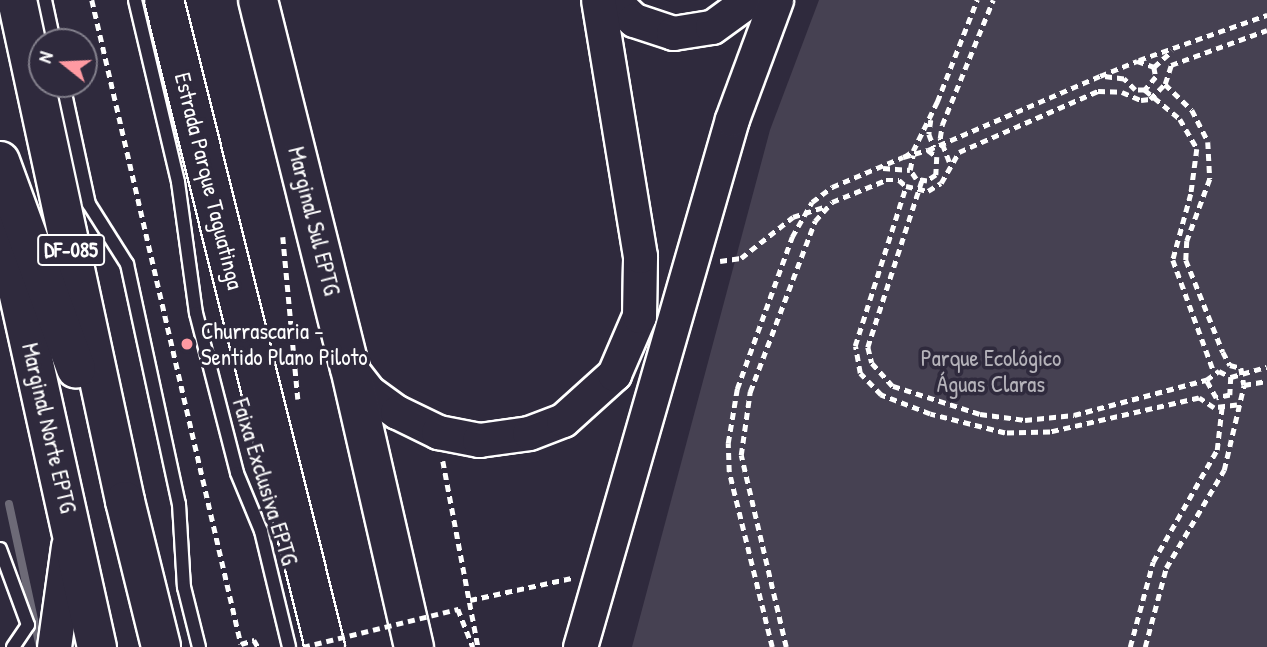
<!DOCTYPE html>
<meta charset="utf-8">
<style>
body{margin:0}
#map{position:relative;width:1267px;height:647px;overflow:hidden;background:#2f2a3d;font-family:"Patrick Hand",sans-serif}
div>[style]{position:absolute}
.green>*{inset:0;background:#464152}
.stream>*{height:8px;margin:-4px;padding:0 4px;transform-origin:4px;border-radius:4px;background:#6d6a77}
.path>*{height:4.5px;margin-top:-2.25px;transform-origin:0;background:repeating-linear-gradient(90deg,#fff 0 7px,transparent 0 12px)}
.roads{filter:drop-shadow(2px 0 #fff) drop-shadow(-2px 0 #fff) drop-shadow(0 2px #fff) drop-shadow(0 -2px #fff)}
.service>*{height:12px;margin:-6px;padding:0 6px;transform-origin:6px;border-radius:6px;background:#2f2a3d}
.tertiary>*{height:33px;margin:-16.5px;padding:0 16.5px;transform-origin:16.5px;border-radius:16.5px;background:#2f2a3d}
.primary>*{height:38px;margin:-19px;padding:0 19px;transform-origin:19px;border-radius:19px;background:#2f2a3d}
.motorway>*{height:38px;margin:-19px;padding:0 19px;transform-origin:19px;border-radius:19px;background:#2f2a3d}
.path-bridge>*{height:4.5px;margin-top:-2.25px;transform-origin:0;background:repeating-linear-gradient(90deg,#fff 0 7px,transparent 0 12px)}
.dots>*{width:19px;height:19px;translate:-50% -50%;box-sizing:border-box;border:4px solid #2f2a3d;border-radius:50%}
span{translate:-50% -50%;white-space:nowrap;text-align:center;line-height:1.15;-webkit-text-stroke:7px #2f2a3d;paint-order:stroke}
.shield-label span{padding:2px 5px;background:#2f2a3d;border:2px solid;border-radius:5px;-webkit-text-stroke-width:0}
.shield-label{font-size:21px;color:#fff;font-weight:700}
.street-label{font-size:23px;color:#fff}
.poi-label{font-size:23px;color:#fff}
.left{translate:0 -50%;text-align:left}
.park-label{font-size:23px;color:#b5b3ba}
.north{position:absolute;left:28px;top:28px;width:70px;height:70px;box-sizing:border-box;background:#2f2a3d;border:2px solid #827f8b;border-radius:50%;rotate:288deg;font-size:19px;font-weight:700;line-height:28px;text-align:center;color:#fff}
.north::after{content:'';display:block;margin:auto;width:24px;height:32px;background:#ff9aa2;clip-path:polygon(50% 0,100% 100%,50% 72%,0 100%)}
</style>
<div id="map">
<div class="green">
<i style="clip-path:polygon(819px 0,1267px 0,1267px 647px,632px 647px,770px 130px)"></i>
</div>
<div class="stream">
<i style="left:9px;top:504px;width:146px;rotate:77.8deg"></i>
</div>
<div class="path">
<i style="left:92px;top:0;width:661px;rotate:76.97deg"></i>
<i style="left:241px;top:644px;width:14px;rotate:-17deg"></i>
<i style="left:254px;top:640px;width:8px;rotate:60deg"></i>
<i style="left:1139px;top:60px;width:136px;rotate:-19.4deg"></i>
<i style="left:1154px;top:67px;width:24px;rotate:-42deg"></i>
<i style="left:1165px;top:84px;width:20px;rotate:-72deg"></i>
<i style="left:1171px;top:65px;width:102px;rotate:-20deg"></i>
<i style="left:1145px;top:90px;width:45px;rotate:39.6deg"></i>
<i style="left:1180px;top:119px;width:34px;rotate:60deg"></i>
<i style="left:1197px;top:149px;width:45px;rotate:97.6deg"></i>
<i style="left:1191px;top:194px;width:68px;rotate:105.3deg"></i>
<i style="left:1173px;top:260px;width:119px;rotate:69.9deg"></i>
<i style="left:931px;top:120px;width:14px;rotate:98deg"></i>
<i style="left:929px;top:134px;width:14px;rotate:69deg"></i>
<i style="left:928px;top:150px;width:187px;rotate:-23.3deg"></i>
<i style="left:1100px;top:76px;width:40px;rotate:-22deg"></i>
<i style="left:1137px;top:61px;width:18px;rotate:19deg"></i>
<i style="left:1154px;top:67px;width:10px;rotate:79deg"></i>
<i style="left:1156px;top:77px;width:17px;rotate:130deg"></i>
<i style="left:1145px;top:90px;width:10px;rotate:180deg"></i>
<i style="left:1135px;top:90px;width:16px;rotate:-135deg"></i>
<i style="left:1124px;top:79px;width:24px;rotate:-173deg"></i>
<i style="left:904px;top:157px;width:11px;rotate:-34deg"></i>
<i style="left:913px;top:151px;width:55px;rotate:-63.9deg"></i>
<i style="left:937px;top:102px;width:110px;rotate:-68.6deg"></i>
<i style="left:949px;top:162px;width:26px;rotate:-111deg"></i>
<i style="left:940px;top:138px;width:13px;rotate:-81deg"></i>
<i style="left:942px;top:125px;width:135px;rotate:-67.8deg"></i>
<i style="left:883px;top:168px;width:27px;rotate:4deg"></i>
<i style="left:922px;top:181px;width:175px;rotate:108deg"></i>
<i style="left:868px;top:347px;width:16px;rotate:76deg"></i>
<i style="left:872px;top:363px;width:31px;rotate:48deg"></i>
<i style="left:893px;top:386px;width:91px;rotate:17.8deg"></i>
<i style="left:980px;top:414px;width:45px;rotate:7.6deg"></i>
<i style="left:1025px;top:420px;width:49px;rotate:-5.8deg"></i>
<i style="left:1074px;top:415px;width:137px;rotate:-14.9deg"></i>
<i style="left:1206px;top:380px;width:16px;rotate:-35deg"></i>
<i style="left:1219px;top:371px;width:13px;rotate:27deg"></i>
<i style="left:1231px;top:377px;width:18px;rotate:93deg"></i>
<i style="left:1230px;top:395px;width:14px;rotate:168deg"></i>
<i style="left:1216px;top:398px;width:21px;rotate:-119deg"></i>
<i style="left:283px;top:237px;width:163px;rotate:84.7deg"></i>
<i style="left:720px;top:261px;width:21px;rotate:-8deg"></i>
<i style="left:741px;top:258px;width:66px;rotate:-38.3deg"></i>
<i style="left:793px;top:217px;width:36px;rotate:-18deg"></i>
<i style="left:1231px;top:377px;width:37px;rotate:-16deg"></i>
<i style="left:1237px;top:405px;width:23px;rotate:173deg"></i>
<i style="left:1214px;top:408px;width:18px;rotate:-146deg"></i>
<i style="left:1199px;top:398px;width:153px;rotate:167.1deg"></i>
<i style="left:1050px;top:432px;width:45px;rotate:178.7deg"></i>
<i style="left:1005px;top:433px;width:77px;rotate:-165.8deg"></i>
<i style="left:930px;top:414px;width:53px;rotate:-158.8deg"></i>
<i style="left:881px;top:395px;width:30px;rotate:-134deg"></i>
<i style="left:860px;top:373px;width:27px;rotate:-100deg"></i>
<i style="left:855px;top:346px;width:168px;rotate:-72.3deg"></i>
<i style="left:906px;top:186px;width:23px;rotate:13deg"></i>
<i style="left:928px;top:191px;width:15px;rotate:-32deg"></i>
<i style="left:941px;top:183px;width:36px;rotate:-60deg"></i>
<i style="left:959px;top:152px;width:152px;rotate:-23.7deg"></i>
<i style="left:1098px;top:91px;width:24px;rotate:2deg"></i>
<i style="left:1122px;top:92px;width:21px;rotate:23deg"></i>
<i style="left:1141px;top:100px;width:9px;rotate:-6deg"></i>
<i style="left:1150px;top:99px;width:21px;rotate:-45deg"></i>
<i style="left:1165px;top:84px;width:37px;rotate:44deg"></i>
<i style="left:1192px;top:110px;width:36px;rotate:63deg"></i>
<i style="left:1208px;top:142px;width:37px;rotate:87deg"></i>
<i style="left:1210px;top:179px;width:66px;rotate:110.4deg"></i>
<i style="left:1187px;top:241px;width:19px;rotate:93deg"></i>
<i style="left:1186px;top:260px;width:99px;rotate:68.1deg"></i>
<i style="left:1223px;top:352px;width:15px;rotate:62deg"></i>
<i style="left:1230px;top:365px;width:11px;rotate:15deg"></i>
<i style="left:1241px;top:368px;width:17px;rotate:80deg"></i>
<i style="left:443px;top:461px;width:189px;rotate:79.3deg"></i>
<i style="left:470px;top:600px;width:104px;rotate:-12.2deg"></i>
<i style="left:458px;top:609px;width:41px;rotate:68.5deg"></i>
<i style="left:772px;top:647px;width:180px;rotate:-103.8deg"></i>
<i style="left:729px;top:472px;width:29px;rotate:-92deg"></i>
<i style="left:728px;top:443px;width:55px;rotate:-80.5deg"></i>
<i style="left:737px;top:389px;width:162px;rotate:-70.1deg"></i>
<i style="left:792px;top:237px;width:40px;rotate:-60.3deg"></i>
<i style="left:812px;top:202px;width:25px;rotate:-37deg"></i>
<i style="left:832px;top:187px;width:77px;rotate:-22.9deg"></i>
<i style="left:903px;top:157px;width:26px;rotate:-16deg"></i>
<i style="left:928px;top:150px;width:11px;rotate:38deg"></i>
<i style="left:937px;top:157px;width:18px;rotate:93deg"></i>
<i style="left:936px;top:175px;width:11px;rotate:146deg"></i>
<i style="left:927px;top:181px;width:11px;rotate:-170deg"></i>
<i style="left:916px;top:179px;width:11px;rotate:-124deg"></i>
<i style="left:910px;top:170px;width:15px;rotate:-79deg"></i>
<i style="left:786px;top:647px;width:197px;rotate:-103.2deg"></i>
<i style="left:741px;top:455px;width:64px;rotate:-81.9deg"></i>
<i style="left:750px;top:392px;width:183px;rotate:-69.2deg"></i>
<i style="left:815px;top:221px;width:25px;rotate:-48deg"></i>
<i style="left:832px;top:202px;width:58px;rotate:-22.2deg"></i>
<i style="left:886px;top:180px;width:13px"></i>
<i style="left:899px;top:180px;width:9px;rotate:41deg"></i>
<i style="left:1130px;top:647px;width:88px;rotate:-74.9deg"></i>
<i style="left:1153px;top:562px;width:129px;rotate:-60.3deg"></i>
<i style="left:1217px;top:450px;width:44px;rotate:-83.5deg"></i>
<i style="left:1145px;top:647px;width:82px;rotate:-75.1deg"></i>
<i style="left:1166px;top:568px;width:114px;rotate:-59.4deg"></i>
<i style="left:1224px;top:470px;width:87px;rotate:-76.8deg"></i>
<i style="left:1244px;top:385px;width:23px;rotate:-10deg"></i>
</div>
<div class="roads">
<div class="service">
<i style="left:45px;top:0;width:43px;rotate:77.9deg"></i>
<i style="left:135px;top:0;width:187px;rotate:76.7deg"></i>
<i style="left:178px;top:182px;width:132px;rotate:82.2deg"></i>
<i style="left:196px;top:313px;width:165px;rotate:75.6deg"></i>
<i style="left:237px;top:473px;width:63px;rotate:67.5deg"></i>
<i style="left:261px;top:531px;width:119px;rotate:76.4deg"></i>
<i style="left:63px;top:84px;width:123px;rotate:77.8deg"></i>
<i style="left:89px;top:204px;width:71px;rotate:57.7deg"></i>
<i style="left:127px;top:264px;width:246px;rotate:77.8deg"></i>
<i style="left:179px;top:504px;width:83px;rotate:86.6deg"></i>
<i style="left:184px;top:587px;width:62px;rotate:76deg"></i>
<i style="left:0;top:549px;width:81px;rotate:69.8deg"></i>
<i style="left:28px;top:625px;width:27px;rotate:124deg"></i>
</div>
<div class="tertiary">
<i style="left:613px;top:0;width:29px;rotate:44deg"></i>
<i style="left:634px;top:20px;width:41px;rotate:18.4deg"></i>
<i style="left:673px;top:33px;width:39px;rotate:-9deg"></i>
<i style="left:712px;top:27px;width:46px;rotate:-36.1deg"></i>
<i style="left:350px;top:368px;width:31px;rotate:52deg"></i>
<i style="left:369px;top:392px;width:34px;rotate:36deg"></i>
<i style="left:397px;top:412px;width:46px;rotate:26deg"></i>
<i style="left:438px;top:432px;width:42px;rotate:11deg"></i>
<i style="left:479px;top:440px;width:50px;rotate:-8deg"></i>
<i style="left:529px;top:433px;width:36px;rotate:-21deg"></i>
<i style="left:563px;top:420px;width:69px;rotate:-42deg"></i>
<i style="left:614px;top:374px;width:63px;rotate:-66.7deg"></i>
<i style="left:639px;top:316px;width:60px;rotate:-89deg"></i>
<i style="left:640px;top:256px;width:259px;rotate:-99.3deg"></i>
<i style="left:54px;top:647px;width:102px;rotate:-82.1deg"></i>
<i style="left:580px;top:647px;width:549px;rotate:-73.94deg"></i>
<i style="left:732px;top:119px;width:127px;rotate:-69.7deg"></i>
</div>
<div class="primary">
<i style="left:258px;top:0;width:379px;rotate:76deg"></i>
<i style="left:350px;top:368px;width:286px;rotate:77.1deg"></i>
<i style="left:0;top:210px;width:448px;rotate:77.5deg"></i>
</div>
<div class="motorway">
<i style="left:17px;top:0;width:513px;rotate:77.83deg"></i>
<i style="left:125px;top:501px;width:150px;rotate:76.1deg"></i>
<i style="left:164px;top:0;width:667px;rotate:76.03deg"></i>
<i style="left:0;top:161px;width:221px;rotate:69.9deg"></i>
</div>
</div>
<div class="path-bridge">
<i style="left:303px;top:647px;width:160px;rotate:-13.8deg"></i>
</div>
<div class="dots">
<i style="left:187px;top:344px;background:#ff9aa2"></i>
</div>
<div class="shield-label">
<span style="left:71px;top:250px">DF-085</span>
</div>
<div class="street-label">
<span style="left:209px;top:181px;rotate:76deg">Estrada Parque Taguatinga</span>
<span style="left:314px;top:221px;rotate:76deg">Marginal Sul EPTG</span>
<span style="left:49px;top:428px;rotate:77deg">Marginal Norte EPTG</span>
<span style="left:265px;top:482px;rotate:73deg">Faixa Exclusiva EPTG</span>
</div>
<div class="poi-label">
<span class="left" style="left:201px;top:344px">Churrascaria -<br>Sentido Plano Piloto</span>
</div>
<div class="park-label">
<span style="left:991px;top:371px">Parque Ecológico<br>Águas Claras</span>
</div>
<div class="north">N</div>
</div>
